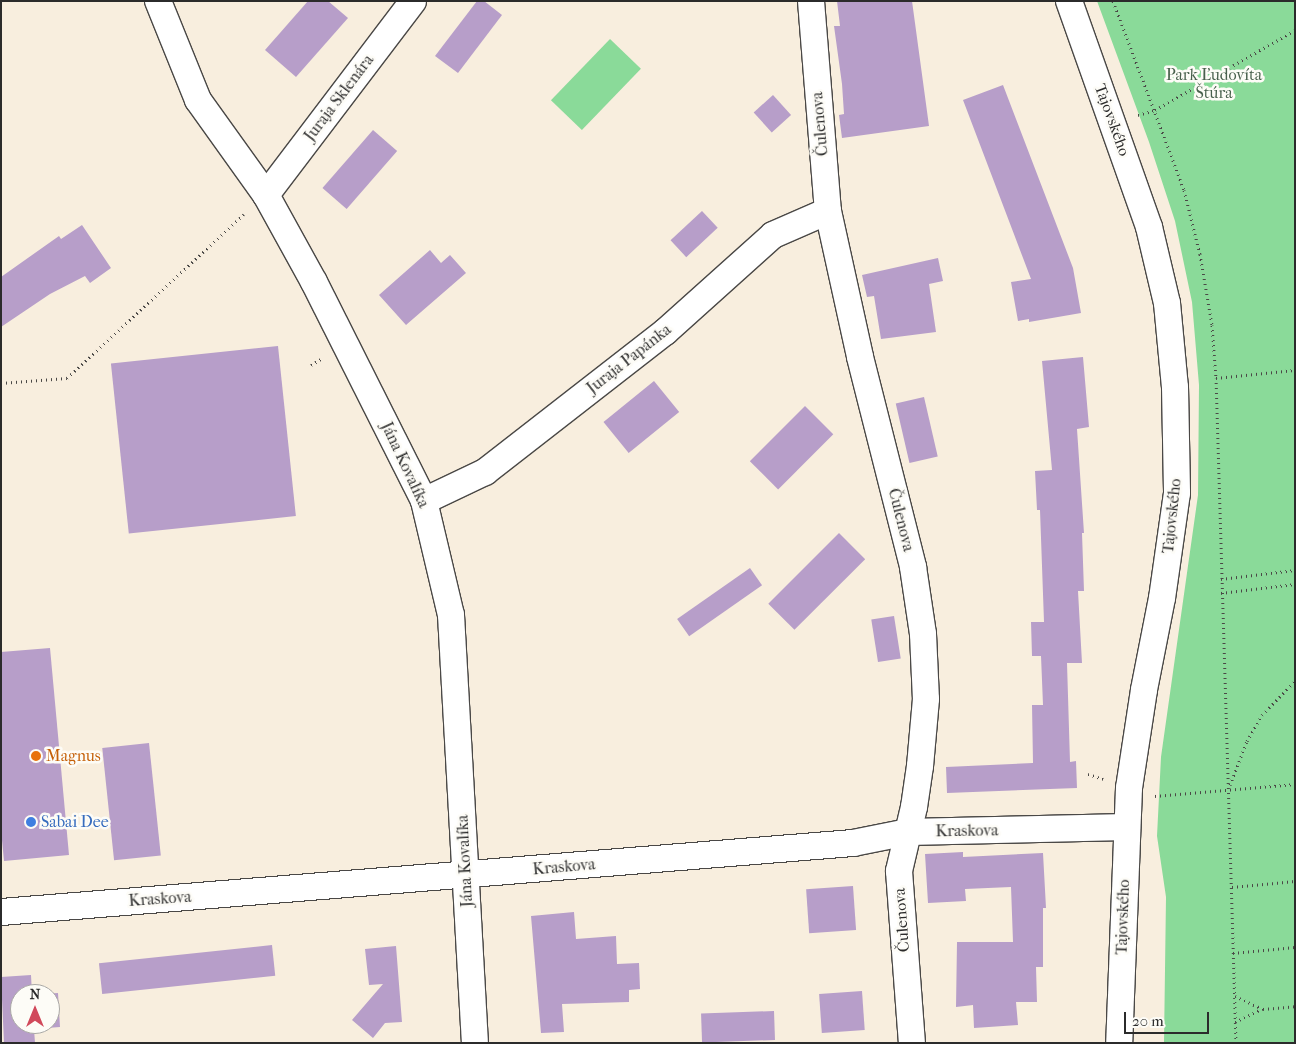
<!DOCTYPE html>
<meta charset="utf-8">
<style>
body{margin:0}
#map{position:relative;width:1296px;height:1044px;overflow:hidden;background:#f8eede;font-family:"IM FELL French Canon",serif}
div>[style]{position:absolute}
.green>*{inset:0;background:#8ada99;transform-origin:0 0}
.building>*{inset:0;background:#b79ec9;transform-origin:0 0}
.path>*{height:3px;margin-top:-1.5px;transform-origin:0;background:repeating-linear-gradient(90deg,#4a4846 0 1px,transparent 0 5px)}
.roads{filter:drop-shadow(1px 0 #4a4846) drop-shadow(-1px 0 #4a4846) drop-shadow(0 1px #4a4846) drop-shadow(0 -1px #4a4846)}
.minor>*{height:26px;margin:-13px;padding:0 13px;transform-origin:13px;border-radius:13px;background:#fff}
.dots>*{width:14px;height:14px;translate:-50% -50%;box-sizing:border-box;border:2px solid #fdfcf7;border-radius:50%}
span{translate:-50% -50%;white-space:nowrap;text-align:center;line-height:1.15;-webkit-text-stroke:5px #fdfcf7;paint-order:stroke}
.park-label{font-size:16px;color:#48604c}
.street-label{font-size:16px;color:#2b2b2b}
.food-label{font-size:16px;color:#c56008}
.left{translate:0 -50%;text-align:left}
.shop-label{font-size:16px;color:#366cbe}
.frame{position:absolute;inset:0;border:2px solid #2b2b2b;pointer-events:none}
.north{position:absolute;left:10px;top:984px;width:50px;height:50px;box-sizing:border-box;background:#fdfcf7;border:1px solid #a9a8a5;border-radius:50%;rotate:0deg;font-size:14px;font-weight:700;line-height:20px;text-align:center;color:#2b2b2b}
.north::after{content:'';display:block;margin:auto;width:18px;height:22px;background:#d1495b;clip-path:polygon(50% 0,100% 100%,50% 72%,0 100%)}
.scale{position:absolute;left:1124px;top:1012px;width:85px;height:22px;box-sizing:border-box;border:2px solid #2b2b2b;border-top:0;padding-left:6px;font-size:15px;line-height:18px;white-space:nowrap;color:#2b2b2b;-webkit-text-stroke:4px #fdfcf7;paint-order:stroke}
</style>
<div id="map">
<div class="green">
<i style="clip-path:polygon(1097px 1px,1295px 1px,1295px 1043px,1164px 1043px,1166px 897px,1157px 836px,1161px 757px,1198px 495px,1199px 385px,1192px 302px,1175px 221px,1149px 142px)"></i>
<i style="left:610px;top:39px;width:43px;height:85px;rotate:44deg"></i>
</div>
<div class="building">
<i style="clip-path:polygon(308px 1px,328px 1px,348px 18px,296px 77px,265px 50px)"></i>
<i style="clip-path:polygon(477px 1px,484px 1px,502px 15px,458px 73px,435px 56px)"></i>
<i style="clip-path:polygon(837px 1px,912px 1px,929px 126px,842px 138px,839px 115px,844px 114px,842px 84px,834px 26px,840px 26px)"></i>
<i style="clip-path:polygon(1003px 85px,1073px 268px,1081px 313px,1029px 322px,1029px 319px,1018px 321px,1011px 282px,1031px 279px,963px 100px)"></i>
<i style="left:773px;top:95px;width:27px;height:26px;rotate:48deg"></i>
<i style="left:373px;top:130px;width:32px;height:77px;rotate:41deg"></i>
<i style="left:702px;top:211px;width:23px;height:43px;rotate:47deg"></i>
<i style="clip-path:polygon(82px 225px,111px 268px,90px 283px,85px 276px,50px 294px,1px 327px,1px 277px,59px 236px,61px 239px)"></i>
<i style="clip-path:polygon(430px 250px,441px 263px,450px 255px,466px 273px,406px 325px,379px 295px)"></i>
<i style="clip-path:polygon(938px 258px,943px 281px,929px 284px,936px 332px,881px 339px,874px 296px,867px 297px,862px 275px)"></i>
<i style="left:278px;top:346px;width:171px;height:168px;rotate:84deg"></i>
<i style="clip-path:polygon(1083px 357px,1089px 427px,1077px 429px,1084px 533px,1082px 533px,1084px 591px,1078px 591px,1082px 663px,1067px 663px,1070px 762px,1076px 761px,1077px 788px,947px 793px,946px 767px,1033px 763px,1032px 705px,1043px 705px,1041px 656px,1032px 656px,1031px 622px,1044px 622px,1040px 510px,1037px 510px,1035px 471px,1052px 470px,1042px 361px)"></i>
<i style="left:654px;top:381px;width:40px;height:65px;rotate:51deg"></i>
<i style="left:924px;top:397px;width:61px;height:29px;rotate:77deg"></i>
<i style="left:805px;top:406px;width:40px;height:78px;rotate:45deg"></i>
<i style="left:839px;top:533px;width:37px;height:100px;rotate:45deg"></i>
<i style="left:750px;top:568px;width:21px;height:89px;rotate:55deg"></i>
<i style="left:894px;top:616px;width:43px;height:23px;rotate:81deg"></i>
<i style="clip-path:polygon(50px 648px,69px 855px,4px 861px,1px 830px,1px 652px)"></i>
<i style="left:149px;top:743px;width:113px;height:47px;rotate:84deg"></i>
<i style="clip-path:polygon(963px 852px,963px 857px,1043px 853px,1046px 908px,1043px 908px,1043px 967px,1036px 967px,1037px 1002px,1016px 1002px,1018px 1025px,974px 1028px,973px 1005px,956px 1007px,957px 942px,1013px 942px,1011px 887px,965px 889px,966px 901px,928px 903px,925px 854px)"></i>
<i style="left:853px;top:886px;width:44px;height:47px;rotate:86deg"></i>
<i style="clip-path:polygon(574px 912px,576px 939px,616px 936px,617px 964px,639px 963px,640px 989px,629px 990px,629px 1002px,562px 1004px,564px 1032px,541px 1033px,531px 916px)"></i>
<i style="left:272px;top:945px;width:31px;height:174px;rotate:84deg"></i>
<i style="clip-path:polygon(396px 946px,402px 1022px,385px 1023px,373px 1038px,352px 1020px,383px 984px,369px 985px,365px 949px)"></i>
<i style="clip-path:polygon(31px 975px,32px 994px,20px 994px,20px 1024px,50px 1024px,50px 994px,43px 994px,58px 993px,60px 1027px,34px 1029px,35px 1043px,4px 1043px,1px 977px)"></i>
<i style="left:862px;top:991px;width:39px;height:43px;rotate:86deg"></i>
<i style="left:774px;top:1011px;width:29px;height:73px;rotate:88deg"></i>
</div>
<div class="path">
<i style="left:1113px;top:1px;width:202px;rotate:69.4deg"></i>
<i style="left:1184px;top:190px;width:66px;rotate:76deg"></i>
<i style="left:1200px;top:254px;width:72px;rotate:80.4deg"></i>
<i style="left:1212px;top:325px;width:53px;rotate:85.7deg"></i>
<i style="left:1138px;top:115px;width:18px;rotate:-16deg"></i>
<i style="left:1155px;top:110px;width:161px;rotate:-29.7deg"></i>
<i style="left:311px;top:365px;width:12px;rotate:-31deg"></i>
<i style="left:1px;top:383px;width:66px;rotate:-4.3deg"></i>
<i style="left:67px;top:378px;width:241px;rotate:-42.8deg"></i>
<i style="left:1221px;top:579px;width:75px;rotate:-6.9deg"></i>
<i style="left:1221px;top:593px;width:75px;rotate:-6.9deg"></i>
<i style="left:1088px;top:774px;width:16px;rotate:18deg"></i>
<i style="left:1230px;top:785px;width:47px;rotate:-68.9deg"></i>
<i style="left:1247px;top:741px;width:30px;rotate:-60deg"></i>
<i style="left:1262px;top:715px;width:47px;rotate:-45.9deg"></i>
<i style="left:1155px;top:796px;width:141px;rotate:-4.9deg"></i>
<i style="left:1232px;top:887px;width:63px;rotate:-5.4deg"></i>
<i style="left:1233px;top:953px;width:62px;rotate:-5.5deg"></i>
<i style="left:1235px;top:996px;width:31px;rotate:25deg"></i>
<i style="left:1263px;top:1009px;width:32px;rotate:-5deg"></i>
<i style="left:1235px;top:1022px;width:30px;rotate:-26deg"></i>
<i style="left:1236px;top:1043px;width:665px;rotate:-91.72deg"></i>
<i style="left:1216px;top:378px;width:79px;rotate:-5.8deg"></i>
</div>
<div class="roads">
<div class="minor">
<i style="left:158px;top:1px;width:107px;rotate:68deg"></i>
<i style="left:198px;top:100px;width:117px;rotate:54.4deg"></i>
<i style="left:266px;top:195px;width:99px;rotate:61.1deg"></i>
<i style="left:314px;top:282px;width:245px;rotate:63.3deg"></i>
<i style="left:424px;top:501px;width:117px;rotate:76.7deg"></i>
<i style="left:451px;top:615px;width:429px;rotate:86.8deg"></i>
<i style="left:811px;top:1px;width:211px;rotate:85.4deg"></i>
<i style="left:828px;top:211px;width:149px;rotate:77.6deg"></i>
<i style="left:860px;top:357px;width:217px;rotate:75.8deg"></i>
<i style="left:913px;top:567px;width:68px;rotate:81.5deg"></i>
<i style="left:923px;top:634px;width:65px;rotate:87.4deg"></i>
<i style="left:926px;top:699px;width:67px;rotate:95.1deg"></i>
<i style="left:920px;top:766px;width:41px;rotate:98.3deg"></i>
<i style="left:914px;top:807px;width:66px;rotate:103.2deg"></i>
<i style="left:899px;top:871px;width:172px;rotate:85.7deg"></i>
<i style="left:1069px;top:1px;width:240px;rotate:70.5deg"></i>
<i style="left:1149px;top:227px;width:78px;rotate:76.7deg"></i>
<i style="left:1167px;top:303px;width:84px;rotate:84.6deg"></i>
<i style="left:1175px;top:387px;width:106px;rotate:88.9deg"></i>
<i style="left:1177px;top:493px;width:106px;rotate:98.1deg"></i>
<i style="left:1162px;top:598px;width:94px;rotate:101.1deg"></i>
<i style="left:1144px;top:690px;width:99px;rotate:98.7deg"></i>
<i style="left:1129px;top:788px;width:255px;rotate:92.2deg"></i>
<i style="left:266px;top:195px;width:243px;rotate:-52.8deg"></i>
<i style="left:424px;top:501px;width:68px;rotate:-25.4deg"></i>
<i style="left:485px;top:472px;width:228px;rotate:-37.9deg"></i>
<i style="left:665px;top:332px;width:145px;rotate:-41.9deg"></i>
<i style="left:773px;top:235px;width:60px;rotate:-23.6deg"></i>
<i style="left:1px;top:912px;width:855px;rotate:-4.63deg"></i>
<i style="left:853px;top:843px;width:56px;rotate:-11.3deg"></i>
<i style="left:908px;top:832px;width:219px;rotate:-1.3deg"></i>
</div>
</div>
<div class="dots">
<i style="left:36px;top:756px;background:#e8710a"></i>
<i style="left:31px;top:822px;background:#3f7fe0"></i>
</div>
<div class="park-label">
<span style="left:1214px;top:84px">Park Ľudovíta<br>Štúra</span>
</div>
<div class="street-label">
<span style="left:339px;top:98px;rotate:-53deg">Juraja Sklenára</span>
<span style="left:1112px;top:120px;rotate:70deg">Tajovského</span>
<span style="left:820px;top:124px;rotate:-95deg">Čulenova</span>
<span style="left:629px;top:359px;rotate:-38deg">Juraja Papánka</span>
<span style="left:405px;top:465px;rotate:65deg">Jána Kovalíka</span>
<span style="left:1172px;top:516px;rotate:-84deg">Tajovského</span>
<span style="left:901px;top:520px;rotate:76deg">Čulenova</span>
<span style="left:967px;top:831px;rotate:-1deg">Kraskova</span>
<span style="left:465px;top:861px;rotate:-93deg">Jána Kovalíka</span>
<span style="left:564px;top:867px;rotate:-5deg">Kraskova</span>
<span style="left:160px;top:899px;rotate:-4deg">Kraskova</span>
<span style="left:1123px;top:917px;rotate:-88deg">Tajovského</span>
<span style="left:902px;top:920px;rotate:-94deg">Čulenova</span>
</div>
<div class="food-label">
<span class="left" style="left:46px;top:756px">Magnus</span>
</div>
<div class="shop-label">
<span class="left" style="left:41px;top:822px">Sabai Dee</span>
</div>
<div class="frame"></div>
<div class="north">N</div>
<div class="scale">20 m</div>
</div>
